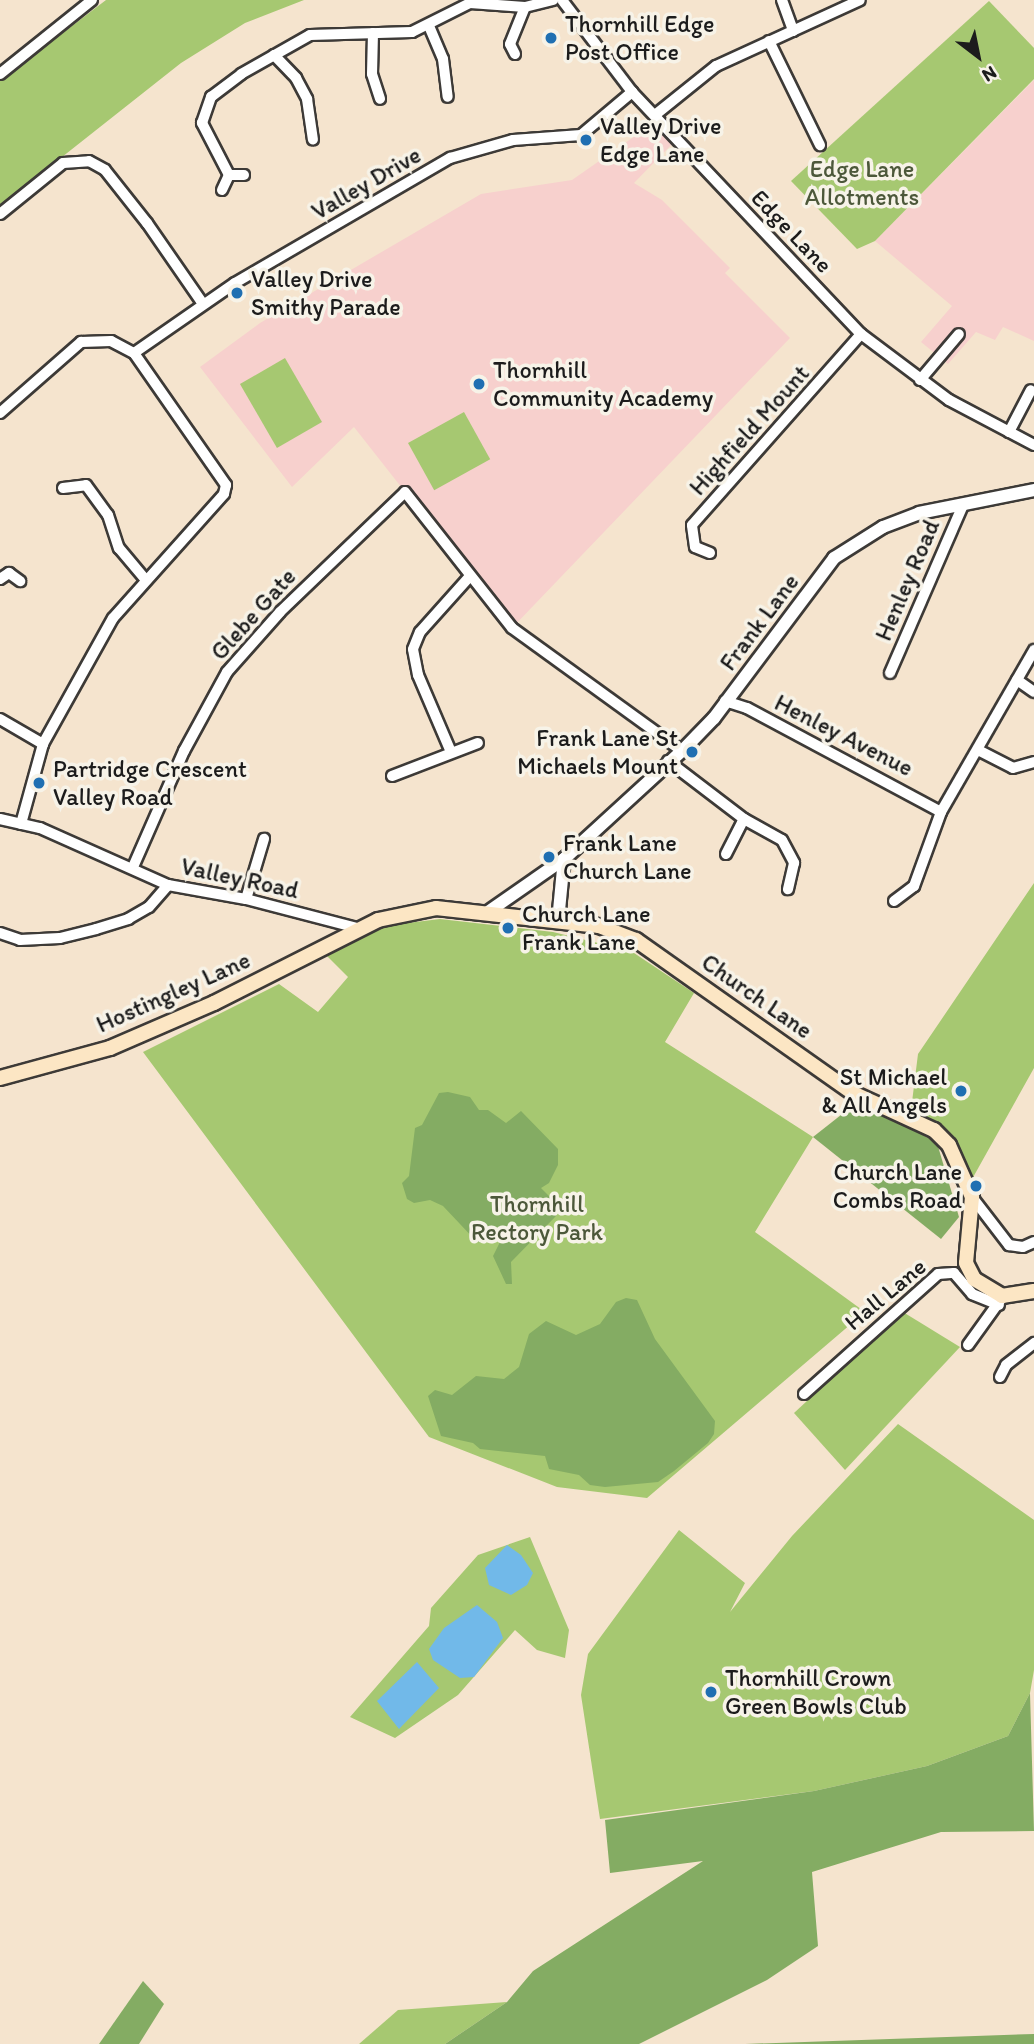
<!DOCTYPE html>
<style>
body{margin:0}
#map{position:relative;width:1034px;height:2044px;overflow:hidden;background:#f5e4ce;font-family:Itim,sans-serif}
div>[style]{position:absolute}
.built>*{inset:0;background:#f7d0cd}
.green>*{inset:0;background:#a6c871;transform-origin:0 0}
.forest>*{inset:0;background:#84ac63}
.water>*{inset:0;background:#71b9e9}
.roads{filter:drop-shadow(2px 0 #3d3a37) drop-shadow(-2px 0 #3d3a37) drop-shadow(0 2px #3d3a37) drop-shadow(0 -2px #3d3a37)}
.minor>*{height:10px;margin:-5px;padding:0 5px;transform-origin:5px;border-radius:5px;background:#fff}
.tertiary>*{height:12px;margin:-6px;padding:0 6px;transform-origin:6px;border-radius:6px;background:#fff}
.secondary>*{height:14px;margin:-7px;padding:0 7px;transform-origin:7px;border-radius:7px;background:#fce6c4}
.dots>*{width:19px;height:19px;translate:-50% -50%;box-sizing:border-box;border:4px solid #f7f3e8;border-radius:50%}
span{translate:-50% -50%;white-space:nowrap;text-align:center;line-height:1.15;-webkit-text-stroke:7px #f7f3e8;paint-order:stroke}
.poi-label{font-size:24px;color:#1c1c1c}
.left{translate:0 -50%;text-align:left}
.right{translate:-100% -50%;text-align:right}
.park-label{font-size:24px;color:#4c583a}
.street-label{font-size:24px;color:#1c1c1c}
.north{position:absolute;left:943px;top:21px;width:70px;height:70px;-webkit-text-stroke:5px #f7f3e8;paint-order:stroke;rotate:148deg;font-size:19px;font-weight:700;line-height:28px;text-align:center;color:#1c1c1c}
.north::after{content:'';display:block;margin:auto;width:24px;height:32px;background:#1c1c1c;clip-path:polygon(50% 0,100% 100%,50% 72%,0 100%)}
</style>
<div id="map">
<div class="built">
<i style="clip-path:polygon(1034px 80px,1034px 341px,1003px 327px,995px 340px,976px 332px,948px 364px,921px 342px,952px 306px,875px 241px)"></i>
<i style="clip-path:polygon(658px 120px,676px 140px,634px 183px,662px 200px,730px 268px,725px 273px,790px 338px,512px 628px,354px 427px,292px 487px,200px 367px,260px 323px,481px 194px,572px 180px)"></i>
</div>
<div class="green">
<i style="clip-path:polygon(106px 0,304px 0,245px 23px,181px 63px,0 206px,0 81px)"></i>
<i style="clip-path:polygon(989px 1px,1034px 48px,1034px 79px,875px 241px,857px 249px,791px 181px)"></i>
<i style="left:285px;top:358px;width:74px;height:52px;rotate:60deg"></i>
<i style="left:464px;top:412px;width:54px;height:64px;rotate:61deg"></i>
<i style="clip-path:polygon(1034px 883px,1034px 1068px,971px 1181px,932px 1122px,911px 1110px,918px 1054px)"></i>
<i style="clip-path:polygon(440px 919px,553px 932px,631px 951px,694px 993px,665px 1042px,813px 1137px,755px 1232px,865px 1312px,647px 1498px,557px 1487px,429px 1437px,143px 1052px,279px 984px,318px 1012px,348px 977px,326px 955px,383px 926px)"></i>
<i style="clip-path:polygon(903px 1312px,960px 1347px,845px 1470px,794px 1413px)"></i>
<i style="clip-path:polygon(898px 1424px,1034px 1520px,1034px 1670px,1030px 1693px,1008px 1736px,927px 1766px,814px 1791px,600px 1819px,581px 1695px,588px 1654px,679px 1530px,745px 1583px,730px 1612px,792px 1536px)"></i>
<i style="clip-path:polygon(530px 1537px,569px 1630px,565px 1658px,537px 1650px,515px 1630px,458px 1695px,395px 1738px,350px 1717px,429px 1626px,431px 1608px,478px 1555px)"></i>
<i style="clip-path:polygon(507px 2002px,445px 2044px,359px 2044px,398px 2010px)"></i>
</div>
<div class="forest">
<i style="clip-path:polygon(448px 1092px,470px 1097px,479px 1110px,488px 1110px,506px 1123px,521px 1111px,558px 1149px,558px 1165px,549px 1183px,541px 1188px,552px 1199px,556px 1216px,511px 1262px,512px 1284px,506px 1284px,493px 1256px,500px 1242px,498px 1231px,483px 1243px,477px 1242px,443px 1206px,430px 1200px,414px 1203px,407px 1199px,402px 1183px,409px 1176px,415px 1128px,422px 1125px,439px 1093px)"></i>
<i style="clip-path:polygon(860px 1100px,937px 1143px,959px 1217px,941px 1239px,813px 1137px)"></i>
<i style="clip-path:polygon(626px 1298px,637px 1300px,655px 1339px,715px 1421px,714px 1434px,708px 1443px,674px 1471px,658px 1482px,605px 1487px,590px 1485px,579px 1475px,549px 1469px,545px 1456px,480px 1449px,473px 1443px,441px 1436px,428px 1396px,435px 1390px,452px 1395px,476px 1376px,504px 1379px,519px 1367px,529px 1334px,546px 1321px,576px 1335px,600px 1324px,616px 1302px)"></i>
<i style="clip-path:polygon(1030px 1693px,1034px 1831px,941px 1832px,812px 1872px,818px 1946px,767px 1980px,639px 2044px,445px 2044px,507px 2002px,533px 1971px,703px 1861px,610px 1873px,605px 1820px,814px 1791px,927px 1766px,1008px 1736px)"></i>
<i style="clip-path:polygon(143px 1981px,164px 2004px,139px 2044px,99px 2044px)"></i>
<i style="clip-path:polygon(1034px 2034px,1034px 2044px,745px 2044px)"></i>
</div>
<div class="water">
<i style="clip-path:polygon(507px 1545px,521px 1555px,533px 1573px,527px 1585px,511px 1595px,489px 1585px,485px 1568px)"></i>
<i style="clip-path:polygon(477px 1605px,497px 1622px,503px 1638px,474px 1677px,460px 1678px,433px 1660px,429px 1649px,444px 1628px)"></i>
<i style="clip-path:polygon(417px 1662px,439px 1688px,399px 1729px,377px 1701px)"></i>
</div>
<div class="roads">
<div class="minor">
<i style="left:562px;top:0;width:116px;rotate:52.7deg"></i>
<i style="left:632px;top:92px;width:333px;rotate:46.6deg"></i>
<i style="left:861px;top:334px;width:110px;rotate:36.9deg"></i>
<i style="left:949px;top:400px;width:96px;rotate:27.9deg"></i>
<i style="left:782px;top:0;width:33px;rotate:70deg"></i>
<i style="left:429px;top:26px;width:36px;rotate:67deg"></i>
<i style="left:443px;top:59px;width:38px;rotate:83deg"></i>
<i style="left:373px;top:33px;width:41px;rotate:91.4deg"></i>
<i style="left:372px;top:74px;width:26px;rotate:72deg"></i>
<i style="left:769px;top:41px;width:116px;rotate:63.9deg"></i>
<i style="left:515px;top:54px;width:11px;rotate:-117deg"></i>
<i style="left:510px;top:44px;width:40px;rotate:-68deg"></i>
<i style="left:274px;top:55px;width:32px;rotate:46deg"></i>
<i style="left:296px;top:78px;width:24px;rotate:62deg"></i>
<i style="left:307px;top:99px;width:41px;rotate:81.7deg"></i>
<i style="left:0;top:74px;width:118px;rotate:-38.8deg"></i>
<i style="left:655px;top:115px;width:78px;rotate:-38.8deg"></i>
<i style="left:716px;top:66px;width:158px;rotate:-24.6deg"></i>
<i style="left:229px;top:175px;width:15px"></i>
<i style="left:222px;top:190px;width:17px;rotate:-65deg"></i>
<i style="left:229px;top:175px;width:59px;rotate:-117.4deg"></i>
<i style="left:202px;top:123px;width:28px;rotate:-71deg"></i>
<i style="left:211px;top:97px;width:38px;rotate:-37deg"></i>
<i style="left:241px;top:74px;width:79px;rotate:-29.5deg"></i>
<i style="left:310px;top:35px;width:102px;rotate:-1.7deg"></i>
<i style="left:412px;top:32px;width:65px;rotate:-26.6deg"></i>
<i style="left:470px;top:3px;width:55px;rotate:4.2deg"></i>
<i style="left:525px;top:7px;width:29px;rotate:-14deg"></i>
<i style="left:0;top:214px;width:81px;rotate:-39deg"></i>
<i style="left:63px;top:163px;width:26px;rotate:-4deg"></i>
<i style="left:89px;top:161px;width:18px;rotate:29deg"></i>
<i style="left:105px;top:170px;width:68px;rotate:51.6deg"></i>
<i style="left:147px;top:223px;width:98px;rotate:55.3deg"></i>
<i style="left:134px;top:353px;width:123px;rotate:-34.7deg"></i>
<i style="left:235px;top:283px;width:249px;rotate:-30.2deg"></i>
<i style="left:450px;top:158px;width:66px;rotate:-15.9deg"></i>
<i style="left:513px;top:140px;width:68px;rotate:-4.2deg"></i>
<i style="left:581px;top:135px;width:67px;rotate:-40.1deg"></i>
<i style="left:920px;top:380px;width:60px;rotate:-49.7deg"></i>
<i style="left:0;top:413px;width:108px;rotate:-41.2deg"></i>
<i style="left:81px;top:342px;width:30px;rotate:-2deg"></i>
<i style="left:111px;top:341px;width:26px;rotate:28deg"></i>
<i style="left:134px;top:353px;width:161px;rotate:55.1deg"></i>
<i style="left:226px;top:485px;width:9px;rotate:103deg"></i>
<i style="left:224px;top:494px;width:166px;rotate:131.8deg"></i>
<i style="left:113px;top:618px;width:144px;rotate:119.1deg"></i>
<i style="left:43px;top:744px;width:83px;rotate:105.4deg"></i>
<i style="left:1009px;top:432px;width:47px;rotate:-62.4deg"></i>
<i style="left:63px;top:488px;width:23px;rotate:-7deg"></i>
<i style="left:86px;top:485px;width:37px;rotate:54deg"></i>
<i style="left:108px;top:515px;width:35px;rotate:72deg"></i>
<i style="left:119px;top:548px;width:40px;rotate:50deg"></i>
<i style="left:710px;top:553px;width:16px;rotate:-158deg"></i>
<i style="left:695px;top:547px;width:22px;rotate:-98deg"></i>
<i style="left:692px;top:525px;width:255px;rotate:-48.5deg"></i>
<i style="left:0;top:579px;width:11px;rotate:-34deg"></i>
<i style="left:9px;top:573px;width:14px;rotate:36deg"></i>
<i style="left:890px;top:673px;width:183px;rotate:-66.5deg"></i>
<i style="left:1017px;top:680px;width:21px;rotate:35deg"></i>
<i style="left:725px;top:701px;width:23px;rotate:18deg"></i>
<i style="left:747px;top:708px;width:220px;rotate:28.2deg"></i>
<i style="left:941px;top:812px;width:79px;rotate:110deg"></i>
<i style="left:914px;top:886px;width:25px;rotate:143deg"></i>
<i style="left:0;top:719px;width:50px;rotate:30.2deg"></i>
<i style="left:978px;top:750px;width:39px;rotate:27deg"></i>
<i style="left:1013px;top:768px;width:22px;rotate:-16deg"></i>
<i style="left:451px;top:752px;width:84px;rotate:-113.2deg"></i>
<i style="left:418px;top:675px;width:26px;rotate:-101deg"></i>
<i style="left:413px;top:649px;width:18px;rotate:-68deg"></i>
<i style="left:420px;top:632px;width:75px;rotate:-48.2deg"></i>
<i style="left:668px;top:761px;width:96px;rotate:37.3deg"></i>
<i style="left:744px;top:819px;width:43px;rotate:28.9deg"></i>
<i style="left:782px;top:840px;width:26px;rotate:62deg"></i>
<i style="left:794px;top:863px;width:27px;rotate:103deg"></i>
<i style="left:392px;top:776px;width:92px;rotate:-21deg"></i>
<i style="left:941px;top:812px;width:187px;rotate:-60.1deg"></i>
<i style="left:0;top:819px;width:41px;rotate:12.7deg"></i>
<i style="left:40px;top:828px;width:140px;rotate:24deg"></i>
<i style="left:168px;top:885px;width:79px;rotate:10.2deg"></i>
<i style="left:246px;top:899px;width:115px;rotate:14.6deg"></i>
<i style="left:726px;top:854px;width:39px;rotate:-63deg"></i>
<i style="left:133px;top:867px;width:127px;rotate:-66.3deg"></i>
<i style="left:184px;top:751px;width:90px;rotate:-61.4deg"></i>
<i style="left:227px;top:672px;width:80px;rotate:-48.5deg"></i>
<i style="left:280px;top:612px;width:173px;rotate:-43.8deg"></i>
<i style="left:405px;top:492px;width:173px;rotate:51.8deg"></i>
<i style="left:512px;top:628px;width:210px;rotate:35.9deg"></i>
<i style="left:246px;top:899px;width:63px;rotate:-73.3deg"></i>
<i style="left:0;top:933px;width:21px;rotate:19deg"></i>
<i style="left:20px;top:940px;width:40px;rotate:-2.9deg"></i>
<i style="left:60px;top:938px;width:37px;rotate:-14deg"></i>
<i style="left:96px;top:929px;width:34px;rotate:-17deg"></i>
<i style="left:128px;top:919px;width:24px;rotate:-30deg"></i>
<i style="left:149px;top:907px;width:29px;rotate:-49deg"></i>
<i style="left:972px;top:1197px;width:61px;rotate:52.4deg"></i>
<i style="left:1009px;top:1245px;width:14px;rotate:8deg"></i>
<i style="left:1023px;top:1247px;width:12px;rotate:-24deg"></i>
<i style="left:968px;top:1345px;width:57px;rotate:-54.3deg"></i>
<i style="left:1000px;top:1377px;width:13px;rotate:-63deg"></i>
<i style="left:1006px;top:1365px;width:36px;rotate:-38deg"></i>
<i style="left:804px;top:1394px;width:180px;rotate:-41.8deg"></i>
<i style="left:938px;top:1274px;width:16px;rotate:-4deg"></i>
<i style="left:954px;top:1273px;width:28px;rotate:49deg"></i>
<i style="left:972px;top:1294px;width:29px;rotate:22deg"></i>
</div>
<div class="tertiary">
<i style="left:488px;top:912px;width:93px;rotate:-34.9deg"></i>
<i style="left:564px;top:859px;width:160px;rotate:-42.5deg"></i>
<i style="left:682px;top:751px;width:46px;rotate:-45.9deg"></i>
<i style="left:714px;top:718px;width:200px;rotate:-53.1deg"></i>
<i style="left:834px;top:558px;width:58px;rotate:-32.3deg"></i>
<i style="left:883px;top:527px;width:39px;rotate:-21deg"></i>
<i style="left:919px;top:513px;width:117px;rotate:-11.3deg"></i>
<i style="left:558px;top:921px;width:62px;rotate:-84.5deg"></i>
</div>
<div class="secondary">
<i style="left:0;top:1078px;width:114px;rotate:-15.3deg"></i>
<i style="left:110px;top:1048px;width:113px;rotate:-23.4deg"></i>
<i style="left:214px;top:1003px;width:184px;rotate:-26.8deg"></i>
<i style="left:378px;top:920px;width:59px;rotate:-11.7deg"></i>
<i style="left:436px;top:908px;width:164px;rotate:6.3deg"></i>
<i style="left:599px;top:926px;width:40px;rotate:21deg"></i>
<i style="left:636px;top:940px;width:266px;rotate:35.2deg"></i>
<i style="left:853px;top:1093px;width:89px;rotate:24.6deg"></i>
<i style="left:934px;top:1130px;width:21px;rotate:45deg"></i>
<i style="left:949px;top:1145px;width:57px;rotate:66.1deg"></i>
<i style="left:972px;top:1197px;width:66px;rotate:95.2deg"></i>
<i style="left:966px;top:1263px;width:18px;rotate:63deg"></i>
<i style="left:974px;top:1279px;width:33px;rotate:31deg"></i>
<i style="left:1002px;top:1296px;width:32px;rotate:-9deg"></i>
</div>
</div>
<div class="dots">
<i style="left:551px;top:38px;background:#1f6fb2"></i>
<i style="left:586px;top:140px;background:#1f6fb2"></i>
<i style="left:237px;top:293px;background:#1f6fb2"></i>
<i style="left:479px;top:384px;background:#1f6fb2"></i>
<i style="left:692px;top:752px;background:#1f6fb2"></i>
<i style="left:39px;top:783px;background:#1f6fb2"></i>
<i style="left:549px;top:857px;background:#1f6fb2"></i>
<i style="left:508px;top:928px;background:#1f6fb2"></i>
<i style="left:961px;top:1091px;background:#1f6fb2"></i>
<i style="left:976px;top:1186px;background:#1f6fb2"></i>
<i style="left:711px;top:1692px;background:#1f6fb2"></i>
</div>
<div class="poi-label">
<span class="left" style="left:565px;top:38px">Thornhill Edge<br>Post Office</span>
<span class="left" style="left:600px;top:140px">Valley Drive<br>Edge Lane</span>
<span class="left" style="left:251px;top:293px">Valley Drive<br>Smithy Parade</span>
<span class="left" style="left:493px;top:384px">Thornhill<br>Community Academy</span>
<span class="right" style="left:678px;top:752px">Frank Lane St<br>Michaels Mount</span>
<span class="left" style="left:53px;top:783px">Partridge Crescent<br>Valley Road</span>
<span class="left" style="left:563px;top:857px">Frank Lane<br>Church Lane</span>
<span class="left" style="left:522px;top:928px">Church Lane<br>Frank Lane</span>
<span class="right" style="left:947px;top:1091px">St Michael<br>&amp; All Angels</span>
<span class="right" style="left:962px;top:1186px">Church Lane<br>Combs Road</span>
<span class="left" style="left:725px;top:1692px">Thornhill Crown<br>Green Bowls Club</span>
</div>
<div class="park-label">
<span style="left:862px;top:183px">Edge Lane<br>Allotments</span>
<span style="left:537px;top:1218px">Thornhill<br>Rectory Park</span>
</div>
<div class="street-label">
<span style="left:366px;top:183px;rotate:-30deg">Valley Drive</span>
<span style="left:792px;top:231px;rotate:46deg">Edge Lane</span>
<span style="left:749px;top:430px;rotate:-48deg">Highfield Mount</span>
<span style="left:907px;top:580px;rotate:-67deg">Henley Road</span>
<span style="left:253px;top:614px;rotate:-48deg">Glebe Gate</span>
<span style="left:759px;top:622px;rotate:-53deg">Frank Lane</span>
<span style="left:844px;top:735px;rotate:27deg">Henley Avenue</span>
<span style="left:240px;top:878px;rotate:12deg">Valley Road</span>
<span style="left:173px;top:992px;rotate:-24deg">Hostingley Lane</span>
<span style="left:757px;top:996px;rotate:35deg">Church Lane</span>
<span style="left:885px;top:1294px;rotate:-40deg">Hall Lane</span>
</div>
<div class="north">N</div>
</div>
